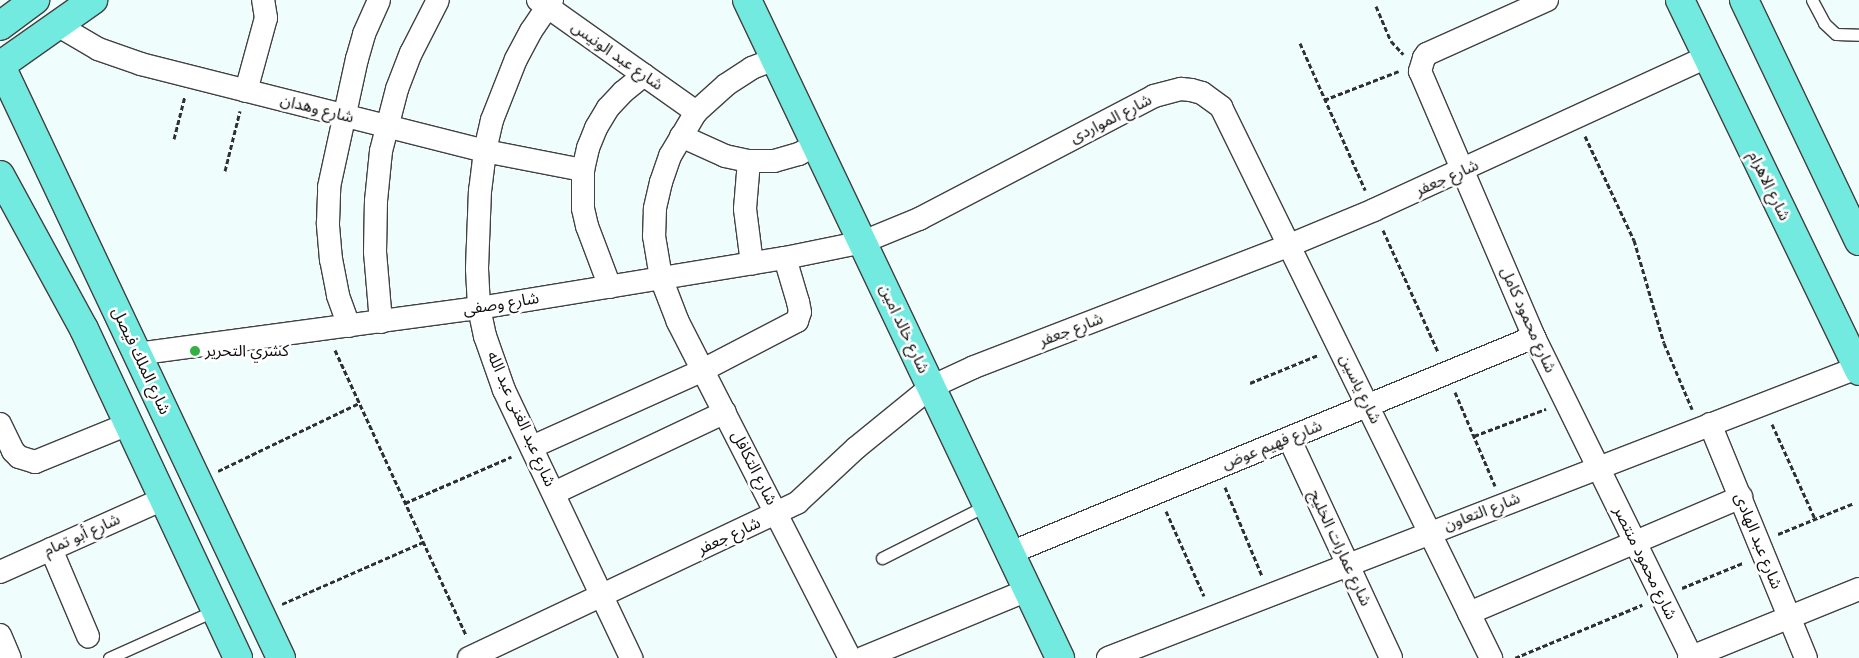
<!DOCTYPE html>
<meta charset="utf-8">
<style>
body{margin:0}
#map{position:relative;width:1859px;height:658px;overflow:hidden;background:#f0fdfd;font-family:Georgia,"Noto Sans Arabic",serif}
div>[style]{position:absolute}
.path>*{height:3px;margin-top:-1.5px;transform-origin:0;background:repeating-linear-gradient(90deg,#303030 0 5px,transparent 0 7.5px)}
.roads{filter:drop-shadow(1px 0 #414141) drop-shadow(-1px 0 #414141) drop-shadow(0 1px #414141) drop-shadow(0 -1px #414141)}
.service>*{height:11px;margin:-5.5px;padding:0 5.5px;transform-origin:5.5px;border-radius:5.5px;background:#fff}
.minor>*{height:22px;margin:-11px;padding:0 11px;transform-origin:11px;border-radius:11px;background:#fff}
.primary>*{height:28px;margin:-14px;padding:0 14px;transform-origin:14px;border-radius:14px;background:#73eadf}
.dots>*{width:14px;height:14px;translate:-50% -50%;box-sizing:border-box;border:2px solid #fff;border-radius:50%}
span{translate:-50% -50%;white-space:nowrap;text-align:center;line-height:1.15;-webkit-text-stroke:5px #fff;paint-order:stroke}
.street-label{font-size:16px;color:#0e0e0e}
.poi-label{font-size:16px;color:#0e0e0e}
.left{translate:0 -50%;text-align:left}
</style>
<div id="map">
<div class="path">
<i style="left:1376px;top:6px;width:38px;rotate:67deg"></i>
<i style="left:1391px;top:41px;width:18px;rotate:47deg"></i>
<i style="left:1300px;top:43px;width:161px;rotate:66.1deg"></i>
<i style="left:1324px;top:100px;width:80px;rotate:-21.1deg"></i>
<i style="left:1585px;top:136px;width:115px;rotate:64.8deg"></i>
<i style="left:1634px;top:240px;width:107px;rotate:73.8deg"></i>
<i style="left:1664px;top:343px;width:72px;rotate:67deg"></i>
<i style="left:174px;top:139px;width:44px;rotate:-75.7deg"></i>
<i style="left:225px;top:171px;width:62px;rotate:-76deg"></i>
<i style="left:1383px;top:230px;width:134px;rotate:65.7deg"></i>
<i style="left:335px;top:350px;width:314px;rotate:65.3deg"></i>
<i style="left:1250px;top:383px;width:74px;rotate:-22.4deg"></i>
<i style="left:1455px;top:392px;width:102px;rotate:66.9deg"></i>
<i style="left:1772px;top:424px;width:104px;rotate:65.6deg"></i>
<i style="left:1474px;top:436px;width:77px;rotate:-20.6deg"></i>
<i style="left:218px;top:471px;width:157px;rotate:-25.7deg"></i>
<i style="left:1225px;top:487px;width:96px;rotate:67.4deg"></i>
<i style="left:405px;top:503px;width:116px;rotate:-23.5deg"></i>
<i style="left:1166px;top:511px;width:93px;rotate:65.9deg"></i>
<i style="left:1778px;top:534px;width:82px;rotate:-22.2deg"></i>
<i style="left:1682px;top:588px;width:66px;rotate:-22.3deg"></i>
<i style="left:282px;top:604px;width:154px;rotate:-23.7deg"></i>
<i style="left:1515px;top:658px;width:138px;rotate:-22.7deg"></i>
</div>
<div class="roads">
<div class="service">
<i style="left:1812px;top:0;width:26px;rotate:62deg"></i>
<i style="left:1824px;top:23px;width:16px;rotate:43deg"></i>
<i style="left:1836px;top:34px;width:23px;rotate:2deg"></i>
<i style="left:882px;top:558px;width:118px;rotate:-26.8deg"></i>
<i style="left:109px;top:658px;width:117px;rotate:-24.2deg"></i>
</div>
<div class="minor">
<i style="left:538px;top:0;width:194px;rotate:35.3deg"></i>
<i style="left:552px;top:0;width:37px;rotate:124deg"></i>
<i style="left:531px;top:31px;width:32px;rotate:118deg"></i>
<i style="left:516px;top:59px;width:66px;rotate:111.5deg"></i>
<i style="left:492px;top:120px;width:32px;rotate:103deg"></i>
<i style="left:485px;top:151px;width:39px;rotate:97deg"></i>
<i style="left:480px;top:190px;width:79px;rotate:92.2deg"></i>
<i style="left:477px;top:269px;width:39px;rotate:87deg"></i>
<i style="left:479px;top:308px;width:29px;rotate:78deg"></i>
<i style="left:485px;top:336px;width:57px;rotate:70.6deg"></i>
<i style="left:504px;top:390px;width:297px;rotate:64.6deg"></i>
<i style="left:1547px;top:0;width:132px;rotate:155.8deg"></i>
<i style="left:1427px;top:54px;width:5px;rotate:127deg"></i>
<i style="left:1424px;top:58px;width:14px;rotate:107deg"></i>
<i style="left:1420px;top:71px;width:289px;rotate:66.8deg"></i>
<i style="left:1534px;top:337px;width:358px;rotate:63.8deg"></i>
<i style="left:59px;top:26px;width:45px;rotate:30.5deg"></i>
<i style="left:98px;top:49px;width:46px;rotate:19.2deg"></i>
<i style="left:141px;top:64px;width:355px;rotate:14.2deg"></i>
<i style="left:485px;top:151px;width:100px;rotate:11deg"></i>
<i style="left:775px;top:59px;width:25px;rotate:159deg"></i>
<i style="left:752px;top:68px;width:31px;rotate:147deg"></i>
<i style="left:726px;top:85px;width:40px;rotate:138deg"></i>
<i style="left:696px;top:112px;width:51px;rotate:120.6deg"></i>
<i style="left:670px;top:156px;width:28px;rotate:109deg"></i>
<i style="left:661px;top:182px;width:28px;rotate:103deg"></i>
<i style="left:655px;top:209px;width:27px;rotate:92deg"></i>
<i style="left:654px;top:236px;width:43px;rotate:80.5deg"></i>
<i style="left:661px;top:278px;width:47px;rotate:68.9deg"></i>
<i style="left:678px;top:322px;width:377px;rotate:62.9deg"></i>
<i style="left:246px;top:91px;width:76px;rotate:-74.7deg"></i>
<i style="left:266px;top:18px;width:18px;rotate:-99deg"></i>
<i style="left:681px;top:136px;width:48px;rotate:24.4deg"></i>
<i style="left:725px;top:156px;width:25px;rotate:12deg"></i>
<i style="left:749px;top:161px;width:25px"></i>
<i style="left:774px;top:161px;width:26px;rotate:-16deg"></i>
<i style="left:799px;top:154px;width:20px;rotate:-30deg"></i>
<i style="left:749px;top:161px;width:48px;rotate:94.8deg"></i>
<i style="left:745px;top:209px;width:55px;rotate:82.7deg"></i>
<i style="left:610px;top:287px;width:65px;rotate:-110.7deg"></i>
<i style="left:587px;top:226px;width:18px;rotate:-103deg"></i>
<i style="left:583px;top:208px;width:38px;rotate:-90deg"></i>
<i style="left:583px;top:170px;width:23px;rotate:-77deg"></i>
<i style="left:588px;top:148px;width:22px;rotate:-68deg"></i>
<i style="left:596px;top:128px;width:23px;rotate:-59deg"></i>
<i style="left:608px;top:108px;width:22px;rotate:-47deg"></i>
<i style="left:623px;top:92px;width:27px;rotate:-39deg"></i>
<i style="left:381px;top:322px;width:70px;rotate:-94.9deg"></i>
<i style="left:375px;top:252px;width:51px;rotate:-88.9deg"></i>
<i style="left:376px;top:201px;width:50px;rotate:-84.3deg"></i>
<i style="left:381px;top:151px;width:64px;rotate:-75.5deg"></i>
<i style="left:397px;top:89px;width:39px;rotate:-69deg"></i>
<i style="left:411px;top:53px;width:59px;rotate:-63deg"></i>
<i style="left:349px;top:326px;width:33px;rotate:-110deg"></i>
<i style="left:338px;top:295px;width:36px;rotate:-101deg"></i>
<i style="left:331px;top:260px;width:37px;rotate:-95deg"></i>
<i style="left:328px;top:223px;width:36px;rotate:-88deg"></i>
<i style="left:329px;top:187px;width:131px;rotate:-77.7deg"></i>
<i style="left:357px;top:59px;width:26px;rotate:-74deg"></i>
<i style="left:364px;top:34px;width:37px;rotate:-66deg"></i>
<i style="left:137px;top:354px;width:345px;rotate:-7.7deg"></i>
<i style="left:479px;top:308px;width:310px;rotate:-9.3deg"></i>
<i style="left:785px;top:258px;width:80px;rotate:-11.6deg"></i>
<i style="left:863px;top:242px;width:61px;rotate:-22.3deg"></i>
<i style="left:919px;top:219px;width:265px;rotate:-27.6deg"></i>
<i style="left:1154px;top:96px;width:28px;rotate:-15deg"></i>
<i style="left:1181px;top:89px;width:10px;rotate:6deg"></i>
<i style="left:1191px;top:90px;width:11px;rotate:15deg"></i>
<i style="left:1202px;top:93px;width:24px;rotate:36deg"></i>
<i style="left:1221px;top:107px;width:614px;rotate:63.89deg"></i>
<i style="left:0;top:424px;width:30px;rotate:64deg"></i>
<i style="left:13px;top:451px;width:8px;rotate:45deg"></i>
<i style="left:19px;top:457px;width:17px;rotate:17deg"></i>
<i style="left:35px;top:462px;width:100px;rotate:-22.2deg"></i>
<i style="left:1710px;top:424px;width:253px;rotate:67.7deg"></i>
<i style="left:1289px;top:438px;width:242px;rotate:65.1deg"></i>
<i style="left:532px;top:447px;width:188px;rotate:-24.2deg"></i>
<i style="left:703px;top:370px;width:106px;rotate:-27.5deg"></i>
<i style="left:797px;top:321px;width:9px;rotate:-72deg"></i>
<i style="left:800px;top:312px;width:10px;rotate:-101deg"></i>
<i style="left:798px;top:302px;width:46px;rotate:-106.5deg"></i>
<i style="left:554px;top:493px;width:189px;rotate:-25.3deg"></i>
<i style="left:51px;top:549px;width:95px;rotate:67deg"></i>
<i style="left:1010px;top:553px;width:567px;rotate:-22.4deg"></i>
<i style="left:0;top:572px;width:179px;rotate:-24.1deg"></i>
<i style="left:1469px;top:613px;width:296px;rotate:-23.1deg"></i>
<i style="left:0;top:635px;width:25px;rotate:67deg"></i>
<i style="left:469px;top:658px;width:363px;rotate:-25.3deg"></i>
<i style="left:797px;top:503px;width:81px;rotate:-43deg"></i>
<i style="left:856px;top:448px;width:97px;rotate:-39.1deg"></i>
<i style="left:931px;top:387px;width:47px;rotate:-24.9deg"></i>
<i style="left:974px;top:367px;width:339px;rotate:-21.1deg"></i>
<i style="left:1290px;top:245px;width:91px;rotate:-22.6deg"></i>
<i style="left:1374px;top:210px;width:366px;rotate:-24.7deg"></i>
<i style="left:863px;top:658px;width:178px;rotate:-22.4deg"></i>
<i style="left:1108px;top:658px;width:803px;rotate:-21.17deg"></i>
<i style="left:1689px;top:658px;width:183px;rotate:-22.1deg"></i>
</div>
<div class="primary">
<i style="left:747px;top:0;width:729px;rotate:64.56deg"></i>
<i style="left:1680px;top:0;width:412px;rotate:64.2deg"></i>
<i style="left:1744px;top:0;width:267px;rotate:64.5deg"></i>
<i style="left:0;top:26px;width:44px;rotate:-36.6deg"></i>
<i style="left:0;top:64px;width:657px;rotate:64.68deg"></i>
<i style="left:1px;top:65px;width:113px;rotate:-35.2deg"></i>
<i style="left:0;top:175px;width:175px;rotate:61.4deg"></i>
<i style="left:84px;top:329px;width:363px;rotate:64.9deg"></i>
</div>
</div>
<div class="dots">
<i style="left:195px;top:351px;background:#34af41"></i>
</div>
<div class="street-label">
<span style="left:617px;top:56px;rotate:35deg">شارع عبد الونيس</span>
<span style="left:317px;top:109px;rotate:14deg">شارع وهدان</span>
<span style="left:1111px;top:119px;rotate:-27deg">شارع المواردى</span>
<span style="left:1447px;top:178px;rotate:-24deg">شارع جعفر</span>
<span style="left:1769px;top:186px;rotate:64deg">شارع الاهرام</span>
<span style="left:501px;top:304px;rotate:-9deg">شارع وصفى</span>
<span style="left:1528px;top:320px;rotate:66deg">شارع محمود كامل</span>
<span style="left:904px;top:329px;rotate:65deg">شارع خالد امين</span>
<span style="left:1071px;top:330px;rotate:-21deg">شارع جعفر</span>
<span style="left:141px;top:361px;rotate:65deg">شارع الملك فيصل</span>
<span style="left:1360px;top:389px;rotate:64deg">شارع ياسين</span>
<span style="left:521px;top:419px;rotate:66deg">شارع عبد الغنى عبد الله</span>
<span style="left:1272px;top:445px;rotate:-22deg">شارع فهيم عوض</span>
<span style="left:754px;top:468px;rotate:63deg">شارع التكافل</span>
<span style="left:1482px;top:512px;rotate:-21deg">شارع التعاون</span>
<span style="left:82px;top:535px;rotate:-24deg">شارع أبو تمام</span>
<span style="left:729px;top:536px;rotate:-25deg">شارع جعفر</span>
<span style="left:1758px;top:541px;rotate:68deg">شارع عبد الهادى</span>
<span style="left:1340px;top:548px;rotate:65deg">شارع عمارات الخليج</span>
<span style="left:1645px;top:563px;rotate:64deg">شارع محمود منتصر</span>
</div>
<div class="poi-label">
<span class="left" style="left:205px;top:351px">كشري التحرير</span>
</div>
</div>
